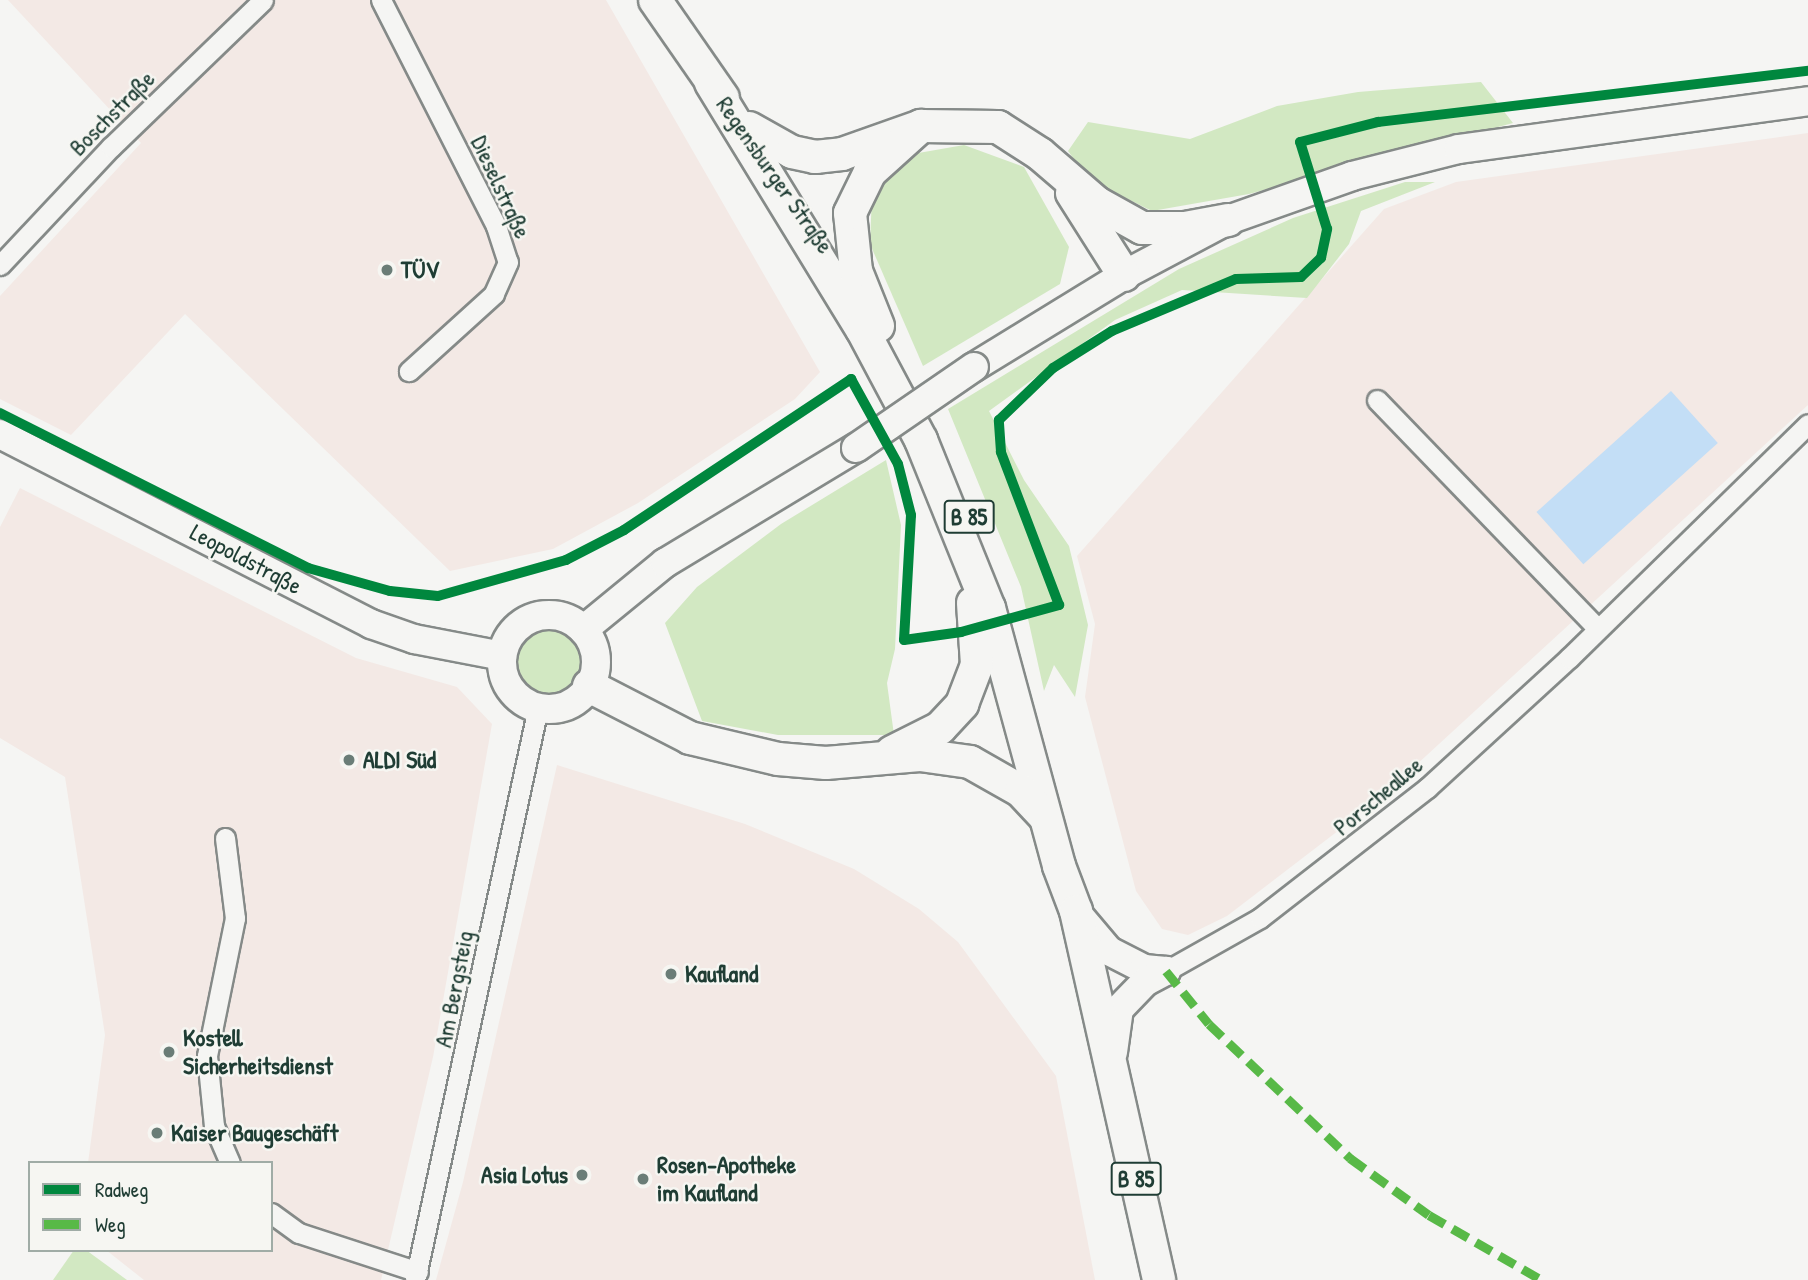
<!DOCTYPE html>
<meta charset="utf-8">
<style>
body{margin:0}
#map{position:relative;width:1808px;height:1280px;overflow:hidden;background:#f5f5f3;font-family:"Patrick Hand",sans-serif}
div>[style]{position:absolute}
.built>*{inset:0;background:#f3e9e5}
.green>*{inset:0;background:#d2e8c2}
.round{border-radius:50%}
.water>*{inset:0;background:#c3def6;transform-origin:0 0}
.roads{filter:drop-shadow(2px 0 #858a88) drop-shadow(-2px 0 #858a88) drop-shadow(0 2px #858a88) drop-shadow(0 -2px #858a88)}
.street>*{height:19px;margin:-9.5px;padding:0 9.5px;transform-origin:9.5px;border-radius:9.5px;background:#f5f5f3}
.secondary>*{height:28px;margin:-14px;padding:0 14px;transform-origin:14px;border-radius:14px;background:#f5f5f3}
.secondary>.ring{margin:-14px;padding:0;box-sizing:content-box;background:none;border:28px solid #f5f5f3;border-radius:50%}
.primary>*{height:32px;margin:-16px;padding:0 16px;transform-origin:16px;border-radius:16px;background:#f5f5f3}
.bridges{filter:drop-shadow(2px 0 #858a88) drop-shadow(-2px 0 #858a88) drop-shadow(0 2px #858a88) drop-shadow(0 -2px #858a88)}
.secondary-bridge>*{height:28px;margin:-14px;padding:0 14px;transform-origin:14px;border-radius:14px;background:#f5f5f3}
.quiet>*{height:9px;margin-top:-4.5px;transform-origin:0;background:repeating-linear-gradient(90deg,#58b947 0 18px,transparent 0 27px)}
.cycleway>*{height:10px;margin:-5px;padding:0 5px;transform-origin:5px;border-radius:5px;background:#00873e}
.dots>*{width:19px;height:19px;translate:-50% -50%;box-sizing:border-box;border:4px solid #f6f6f2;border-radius:50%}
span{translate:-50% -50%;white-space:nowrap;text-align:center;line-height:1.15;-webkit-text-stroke:5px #f6f6f2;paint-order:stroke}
.shield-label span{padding:2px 5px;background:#f6f6f2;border:2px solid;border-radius:5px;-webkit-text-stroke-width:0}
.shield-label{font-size:23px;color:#1f3d34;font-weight:700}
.street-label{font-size:24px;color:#1f3d34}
.poi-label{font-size:24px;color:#1f3d34;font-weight:700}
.left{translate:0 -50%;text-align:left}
.right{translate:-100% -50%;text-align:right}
.legend{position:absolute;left:28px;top:1161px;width:245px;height:91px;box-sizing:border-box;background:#f6f6f2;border:2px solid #a0aca6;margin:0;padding:9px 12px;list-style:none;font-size:21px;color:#1f3d34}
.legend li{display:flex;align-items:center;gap:14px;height:35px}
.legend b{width:35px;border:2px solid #a0aca6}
</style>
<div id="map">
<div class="built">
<i style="clip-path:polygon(8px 0,606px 0,820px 372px,795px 399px,638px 503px,553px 549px,450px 571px,185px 314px,71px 435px,0 399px,0 296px,141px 143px)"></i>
<i style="clip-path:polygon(1808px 133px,1808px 405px,1377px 801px,1227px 916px,1188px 935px,1162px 929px,1136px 891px,1085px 697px,1095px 624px,1077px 556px,1384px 209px,1456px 182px)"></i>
<i style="clip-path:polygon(20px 488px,356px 658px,457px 687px,492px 724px,433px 1057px,381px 1280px,144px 1280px,106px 1250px,271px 1250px,271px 1163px,88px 1163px,105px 1035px,65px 777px,0 738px,0 527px)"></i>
<i style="clip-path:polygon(557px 765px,745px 824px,854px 869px,919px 909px,958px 942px,1056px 1076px,1095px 1280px,436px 1280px,463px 1182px)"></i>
</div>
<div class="green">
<i style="clip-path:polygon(1481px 82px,1513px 123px,1249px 194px,1152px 211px,1089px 180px,1068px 151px,1088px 122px,1190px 139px,1277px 106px,1358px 92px)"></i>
<i style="clip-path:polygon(964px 145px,1024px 167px,1069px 247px,1060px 284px,923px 366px,870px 244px,872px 194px,907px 155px)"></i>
<i style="clip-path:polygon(1405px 182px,1435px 182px,1361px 211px,1349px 244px,1307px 298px,1182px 290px,1115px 320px,989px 411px,1024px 480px,1069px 546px,1088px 625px,1075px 697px,1054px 665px,1044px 691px,1021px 587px,948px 409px,1179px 269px,1293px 218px)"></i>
<i style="clip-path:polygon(886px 460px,901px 525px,895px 649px,887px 683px,894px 735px,778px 735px,702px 721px,665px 623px,697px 587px,781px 524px)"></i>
<i class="round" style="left:516px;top:626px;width:70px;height:70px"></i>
<i style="clip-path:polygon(74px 1250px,86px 1250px,127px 1280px,53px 1280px)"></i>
</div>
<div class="water">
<i style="left:1671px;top:391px;width:70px;height:181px;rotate:48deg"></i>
</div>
<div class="roads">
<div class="street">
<i style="left:381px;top:0;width:254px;rotate:63deg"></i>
<i style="left:496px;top:226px;width:38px;rotate:72deg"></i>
<i style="left:508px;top:262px;width:35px;rotate:114deg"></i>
<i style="left:494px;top:294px;width:115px;rotate:137.8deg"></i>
<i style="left:0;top:265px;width:162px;rotate:-46.8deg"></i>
<i style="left:111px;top:147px;width:211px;rotate:-44deg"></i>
<i style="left:1377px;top:400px;width:318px;rotate:46deg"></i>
<i style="left:225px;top:838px;width:81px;rotate:82.9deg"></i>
<i style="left:235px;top:918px;width:141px;rotate:101.5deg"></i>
<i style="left:207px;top:1056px;width:70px;rotate:84.3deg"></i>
<i style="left:214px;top:1126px;width:40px;rotate:66.6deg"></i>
<i style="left:1166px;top:971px;width:108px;rotate:-29.4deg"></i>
<i style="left:1260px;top:918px;width:212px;rotate:-37.9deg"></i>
<i style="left:1427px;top:788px;width:193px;rotate:-42.5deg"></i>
<i style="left:1569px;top:658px;width:334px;rotate:-44.4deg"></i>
<i style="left:271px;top:1213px;width:34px;rotate:36deg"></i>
<i style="left:299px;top:1233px;width:125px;rotate:18.1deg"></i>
<i style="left:415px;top:1280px;width:586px;rotate:-77.88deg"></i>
</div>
<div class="secondary">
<i style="left:974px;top:367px;width:176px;rotate:-31.5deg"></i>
<i style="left:1124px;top:275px;width:118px;rotate:-27.9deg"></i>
<i style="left:1228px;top:220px;width:132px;rotate:-19.5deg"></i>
<i style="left:1352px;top:176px;width:110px;rotate:-14.2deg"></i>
<i style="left:1459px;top:149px;width:352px;rotate:-7.8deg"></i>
<i style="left:0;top:434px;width:417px;rotate:27.1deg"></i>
<i style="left:371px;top:624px;width:46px;rotate:19.2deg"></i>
<i style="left:414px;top:639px;width:90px;rotate:10.9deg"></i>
<i class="ring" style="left:502px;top:615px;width:66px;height:66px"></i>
<i style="left:583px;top:630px;width:106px;rotate:-39.3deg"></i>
<i style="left:665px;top:563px;width:223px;rotate:-31.1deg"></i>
<i style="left:1076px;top:912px;width:51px;rotate:49.8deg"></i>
<i style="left:1109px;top:951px;width:39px;rotate:27deg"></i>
<i style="left:1144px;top:969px;width:22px;rotate:5deg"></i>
<i style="left:1113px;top:1052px;width:43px;rotate:-82.1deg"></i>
<i style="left:1119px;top:1009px;width:37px;rotate:-46deg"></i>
<i style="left:1145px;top:982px;width:24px;rotate:-28deg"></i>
</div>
<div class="primary">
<i style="left:655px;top:0;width:119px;rotate:55.2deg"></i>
<i style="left:711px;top:83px;width:289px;rotate:58.5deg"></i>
<i style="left:862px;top:329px;width:126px;rotate:62deg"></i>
<i style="left:921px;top:440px;width:181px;rotate:68deg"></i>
<i style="left:989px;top:608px;width:267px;rotate:74.8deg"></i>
<i style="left:1059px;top:866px;width:48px;rotate:69.3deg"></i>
<i style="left:1076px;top:911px;width:378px;rotate:77.3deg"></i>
<i style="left:749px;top:128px;width:49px;rotate:29.2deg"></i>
<i style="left:792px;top:152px;width:24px;rotate:12deg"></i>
<i style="left:815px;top:157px;width:27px;rotate:-6deg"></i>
<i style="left:842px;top:154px;width:84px;rotate:-19.5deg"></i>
<i style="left:921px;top:126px;width:77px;rotate:0.7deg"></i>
<i style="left:998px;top:127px;width:50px;rotate:32.7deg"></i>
<i style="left:1040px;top:154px;width:75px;rotate:40.7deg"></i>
<i style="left:1097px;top:203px;width:51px;rotate:29.1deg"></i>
<i style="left:1142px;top:228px;width:43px"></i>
<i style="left:1185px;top:228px;width:44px;rotate:-10.5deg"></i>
<i style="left:1072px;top:193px;width:97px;rotate:57.6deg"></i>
<i style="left:878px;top:326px;width:59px;rotate:-111.8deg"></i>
<i style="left:856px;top:271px;width:58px;rotate:-95.9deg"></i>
<i style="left:850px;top:213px;width:46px;rotate:-64deg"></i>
<i style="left:870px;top:172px;width:69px;rotate:-42deg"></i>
<i style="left:589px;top:686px;width:114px;rotate:27.2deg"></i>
<i style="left:690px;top:738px;width:90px;rotate:13.4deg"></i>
<i style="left:778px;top:759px;width:48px;rotate:4.8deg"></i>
<i style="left:826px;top:763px;width:94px;rotate:-4.9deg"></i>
<i style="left:920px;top:755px;width:50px;rotate:8deg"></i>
<i style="left:970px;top:762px;width:59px;rotate:29.6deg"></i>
<i style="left:1021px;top:791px;width:35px;rotate:47deg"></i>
<i style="left:892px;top:752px;width:54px;rotate:-26.6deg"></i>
<i style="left:940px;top:728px;width:33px;rotate:-47deg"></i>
<i style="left:962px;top:704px;width:42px;rotate:-69deg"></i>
<i style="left:977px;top:665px;width:62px;rotate:-93.7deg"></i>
</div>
</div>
<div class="bridges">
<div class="secondary-bridge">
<i style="left:856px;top:448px;width:143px;rotate:-34.5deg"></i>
</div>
</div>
<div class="quiet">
<i style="left:1166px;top:971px;width:68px;rotate:50.9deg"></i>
<i style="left:1209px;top:1024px;width:195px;rotate:43.5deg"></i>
<i style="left:1350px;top:1158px;width:97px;rotate:35.8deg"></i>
<i style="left:1429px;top:1215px;width:130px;rotate:29.9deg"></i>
</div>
<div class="cycleway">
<i style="left:0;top:413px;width:345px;rotate:26.7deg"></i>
<i style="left:308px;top:568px;width:85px;rotate:15.7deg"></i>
<i style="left:390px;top:591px;width:48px;rotate:5.9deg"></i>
<i style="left:438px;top:596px;width:133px;rotate:-15.7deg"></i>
<i style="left:566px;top:560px;width:65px;rotate:-27.3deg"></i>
<i style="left:624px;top:530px;width:273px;rotate:-33.6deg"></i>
<i style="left:851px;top:379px;width:97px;rotate:61.1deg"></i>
<i style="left:898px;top:464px;width:53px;rotate:75.7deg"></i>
<i style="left:911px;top:515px;width:125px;rotate:93.2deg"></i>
<i style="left:904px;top:640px;width:58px;rotate:-8deg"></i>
<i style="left:961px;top:632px;width:102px;rotate:-15.4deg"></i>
<i style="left:1059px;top:605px;width:164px;rotate:-110.8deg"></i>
<i style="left:1001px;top:452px;width:32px;rotate:-94deg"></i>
<i style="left:999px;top:420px;width:75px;rotate:-43.9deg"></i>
<i style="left:1053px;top:368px;width:70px;rotate:-32.1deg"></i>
<i style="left:1112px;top:331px;width:134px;rotate:-22.8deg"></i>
<i style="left:1236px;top:279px;width:65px;rotate:-1.8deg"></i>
<i style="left:1301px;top:277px;width:28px;rotate:-44deg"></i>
<i style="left:1321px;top:258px;width:30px;rotate:-78deg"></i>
<i style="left:1327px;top:229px;width:91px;rotate:-107.2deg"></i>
<i style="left:1300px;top:142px;width:81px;rotate:-14.4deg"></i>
<i style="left:1378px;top:122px;width:433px;rotate:-6.8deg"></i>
</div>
<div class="dots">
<i style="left:387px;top:270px;background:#6a7d77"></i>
<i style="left:349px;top:760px;background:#6a7d77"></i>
<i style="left:671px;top:974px;background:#6a7d77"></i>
<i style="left:169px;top:1052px;background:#6a7d77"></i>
<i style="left:157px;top:1133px;background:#6a7d77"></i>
<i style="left:582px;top:1175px;background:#6a7d77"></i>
<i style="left:643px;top:1179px;background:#6a7d77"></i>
</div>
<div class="shield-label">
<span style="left:969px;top:517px">B 85</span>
<span style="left:1136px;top:1179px">B 85</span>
</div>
<div class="street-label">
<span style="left:112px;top:113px;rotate:-45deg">Boschstraße</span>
<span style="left:775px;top:175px;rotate:55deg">Regensburger Straße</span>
<span style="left:501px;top:187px;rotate:65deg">Dieselstraße</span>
<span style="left:246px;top:559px;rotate:28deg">Leopoldstraße</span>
<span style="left:1378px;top:796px;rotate:-40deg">Porscheallee</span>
<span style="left:454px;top:989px;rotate:-79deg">Am Bergsteig</span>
</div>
<div class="poi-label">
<span class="left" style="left:401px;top:270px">TÜV</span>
<span class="left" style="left:363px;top:760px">ALDI Süd</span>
<span class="left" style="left:685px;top:974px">Kaufland</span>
<span class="left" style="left:183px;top:1052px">Kostell<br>Sicherheitsdienst</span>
<span class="left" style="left:171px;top:1133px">Kaiser Baugeschäft</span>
<span class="left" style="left:657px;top:1179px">Rosen-Apotheke<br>im Kaufland</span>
<span class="right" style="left:568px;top:1175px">Asia Lotus</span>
</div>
<ul class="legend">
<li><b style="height:9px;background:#00873e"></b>Radweg</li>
<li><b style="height:9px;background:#58b947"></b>Weg</li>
</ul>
</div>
